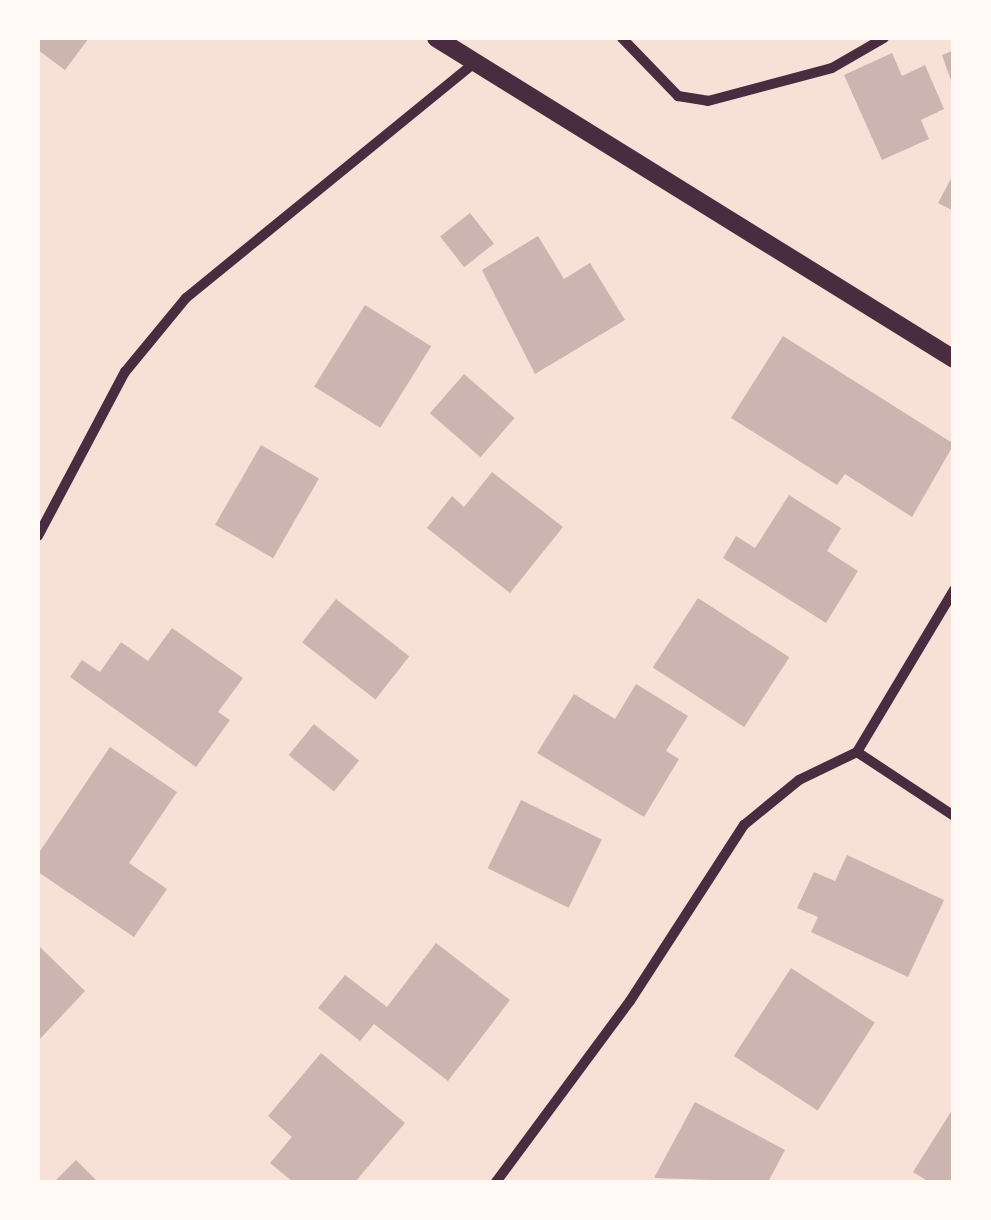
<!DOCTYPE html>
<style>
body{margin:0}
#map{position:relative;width:991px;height:1220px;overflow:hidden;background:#f7e1d7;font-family:"Work Sans",sans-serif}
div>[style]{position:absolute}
.building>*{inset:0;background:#ccb4b1;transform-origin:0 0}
.minor>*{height:10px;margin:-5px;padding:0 5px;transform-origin:5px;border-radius:5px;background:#4a2c40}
.tertiary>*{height:18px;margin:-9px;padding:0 9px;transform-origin:9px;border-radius:9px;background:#4a2c40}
span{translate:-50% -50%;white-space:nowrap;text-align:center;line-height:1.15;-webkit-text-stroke:8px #fffaf5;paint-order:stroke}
.frame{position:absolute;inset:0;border:40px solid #fffaf5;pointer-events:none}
</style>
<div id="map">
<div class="building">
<i style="clip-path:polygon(38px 38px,89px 38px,65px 70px,38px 50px)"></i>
<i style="clip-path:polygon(954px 50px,954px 89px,942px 55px)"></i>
<i style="clip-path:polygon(892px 53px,902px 76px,925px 65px,944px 109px,921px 120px,929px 139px,882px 160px,844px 75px)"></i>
<i style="clip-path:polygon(954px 173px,954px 211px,938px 203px)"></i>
<i style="left:470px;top:213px;width:39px;height:38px;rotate:52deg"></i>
<i style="clip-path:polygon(538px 236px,564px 279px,590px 263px,625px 320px,535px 374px,482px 270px)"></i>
<i style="left:365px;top:305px;width:78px;height:96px;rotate:32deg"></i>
<i style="clip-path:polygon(783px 336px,954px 444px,912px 517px,845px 474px,837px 485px,731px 418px)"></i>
<i style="left:464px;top:374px;width:67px;height:52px;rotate:41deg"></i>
<i style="left:261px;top:445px;width:67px;height:92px;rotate:30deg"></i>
<i style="clip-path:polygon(492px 472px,563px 527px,510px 593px,427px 528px,452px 496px,464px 507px)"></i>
<i style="clip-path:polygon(789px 495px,841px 528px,827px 551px,858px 571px,826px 623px,723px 558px,736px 536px,755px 548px)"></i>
<i style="left:698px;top:598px;width:109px;height:83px;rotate:33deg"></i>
<i style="left:336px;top:599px;width:93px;height:55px;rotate:38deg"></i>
<i style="clip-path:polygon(172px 628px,243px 678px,218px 712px,230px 720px,196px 767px,70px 677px,82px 660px,100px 672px,121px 642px,148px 661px)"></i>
<i style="clip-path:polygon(636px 684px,688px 716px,666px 751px,679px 759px,644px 817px,537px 753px,574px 694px,615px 719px)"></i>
<i style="left:314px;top:724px;width:58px;height:40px;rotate:39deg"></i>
<i style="clip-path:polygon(110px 747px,177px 792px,129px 863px,167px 889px,134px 937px,38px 872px,38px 854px)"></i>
<i style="left:521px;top:800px;width:90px;height:76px;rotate:26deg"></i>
<i style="clip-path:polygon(847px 855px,944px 900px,908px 977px,811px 932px,818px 917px,797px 908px,814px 872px,835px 881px)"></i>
<i style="clip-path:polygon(436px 943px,510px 1000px,448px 1081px,374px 1024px,360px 1041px,318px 1008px,345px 975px,387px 1007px)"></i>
<i style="clip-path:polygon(38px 945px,85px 991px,38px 1041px)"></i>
<i style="left:791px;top:968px;width:100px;height:105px;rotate:33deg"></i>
<i style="clip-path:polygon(321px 1053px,405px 1123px,355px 1182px,293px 1182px,270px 1163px,292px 1137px,268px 1116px)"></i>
<i style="clip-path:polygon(695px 1102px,785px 1150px,768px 1182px,654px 1178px)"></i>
<i style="clip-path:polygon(954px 1107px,954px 1182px,929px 1182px,913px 1172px)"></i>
<i style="clip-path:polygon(76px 1160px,98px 1182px,54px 1182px)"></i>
</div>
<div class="minor">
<i style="left:622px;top:38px;width:81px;rotate:46deg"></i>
<i style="left:678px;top:96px;width:30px;rotate:9deg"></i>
<i style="left:708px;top:101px;width:128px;rotate:-14.9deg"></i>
<i style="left:832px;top:68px;width:60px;rotate:-30deg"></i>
<i style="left:38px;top:536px;width:186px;rotate:-62.1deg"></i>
<i style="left:125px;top:372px;width:96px;rotate:-50.5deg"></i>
<i style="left:186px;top:298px;width:373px;rotate:-39.2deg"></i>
<i style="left:857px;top:752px;width:189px;rotate:-59.1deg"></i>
<i style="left:857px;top:752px;width:116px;rotate:33.4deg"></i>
<i style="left:496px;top:1182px;width:225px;rotate:-53.5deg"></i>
<i style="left:630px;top:1001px;width:210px;rotate:-57.1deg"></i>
<i style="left:744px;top:825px;width:71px;rotate:-39.3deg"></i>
<i style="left:799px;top:780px;width:64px;rotate:-25.8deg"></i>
</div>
<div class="tertiary">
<i style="left:436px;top:38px;width:609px;rotate:31.79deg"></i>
</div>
<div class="frame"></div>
</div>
